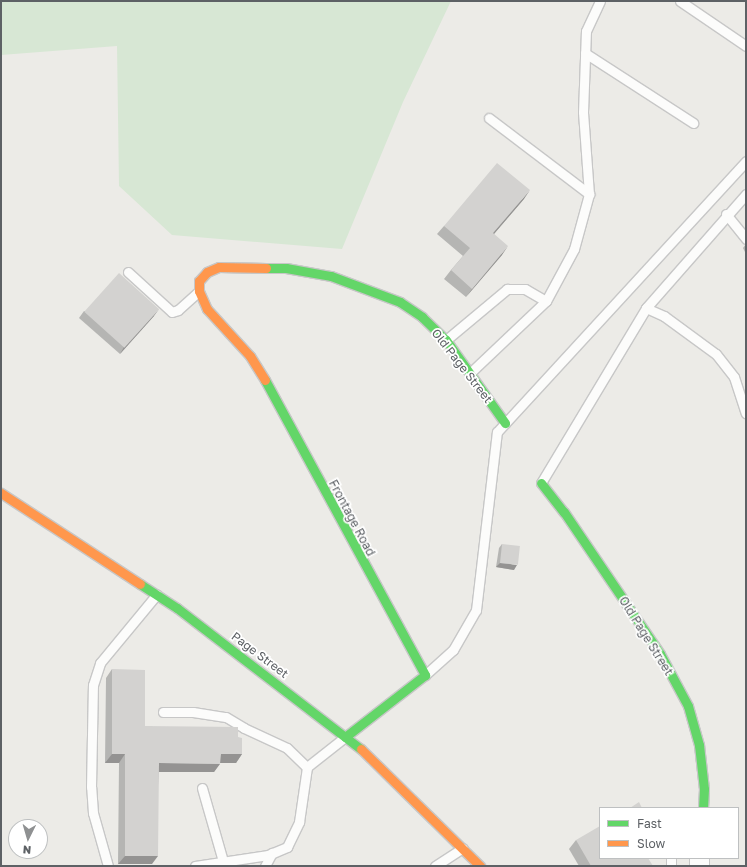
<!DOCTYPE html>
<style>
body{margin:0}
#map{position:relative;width:747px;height:867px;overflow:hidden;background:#ecebe7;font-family:"Golos Text",sans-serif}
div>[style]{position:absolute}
.green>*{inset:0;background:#d7e7d4}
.roads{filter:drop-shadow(1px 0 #c7c7c7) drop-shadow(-1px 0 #c7c7c7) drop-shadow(0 1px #c7c7c7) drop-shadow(0 -1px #c7c7c7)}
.lane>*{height:9px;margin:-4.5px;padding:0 4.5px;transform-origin:4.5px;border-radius:4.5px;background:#fcfcfb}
.street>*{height:19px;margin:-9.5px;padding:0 9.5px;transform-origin:9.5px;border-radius:9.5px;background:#fcfcfb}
.fast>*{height:9px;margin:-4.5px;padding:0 4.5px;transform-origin:4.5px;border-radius:4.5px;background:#63d668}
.slow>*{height:9px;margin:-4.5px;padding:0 4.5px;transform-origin:4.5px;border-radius:4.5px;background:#ff974d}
.wall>*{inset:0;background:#b5b5b3}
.shaded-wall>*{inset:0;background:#949392}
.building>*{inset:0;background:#d3d2d0;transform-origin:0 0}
span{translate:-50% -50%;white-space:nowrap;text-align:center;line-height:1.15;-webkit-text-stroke:3.5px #fff;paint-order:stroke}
.street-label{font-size:12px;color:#5d6165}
.frame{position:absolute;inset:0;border:2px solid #5d6165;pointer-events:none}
.legend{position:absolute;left:599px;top:807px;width:140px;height:52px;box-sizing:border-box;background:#fff;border:1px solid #bec0c1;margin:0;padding:5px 7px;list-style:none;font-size:12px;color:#5d6165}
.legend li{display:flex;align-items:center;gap:8px;height:20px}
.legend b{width:20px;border:1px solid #bec0c1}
.north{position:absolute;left:8px;top:819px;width:40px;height:40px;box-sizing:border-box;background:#fff;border:1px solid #bec0c1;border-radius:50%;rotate:185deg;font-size:11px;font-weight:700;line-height:16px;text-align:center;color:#5d6165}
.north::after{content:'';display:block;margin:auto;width:14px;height:18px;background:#8f9192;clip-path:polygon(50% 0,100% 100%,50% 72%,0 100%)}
</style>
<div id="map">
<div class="green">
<i style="clip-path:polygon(1px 1px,451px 1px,403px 102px,342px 249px,172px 235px,119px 186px,117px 46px,1px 55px)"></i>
</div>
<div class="roads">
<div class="lane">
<i style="left:680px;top:1px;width:80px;rotate:34.3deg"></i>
<i style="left:585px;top:53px;width:129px;rotate:32.9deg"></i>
<i style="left:489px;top:118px;width:126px;rotate:37.2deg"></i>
<i style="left:726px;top:214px;width:32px;rotate:51deg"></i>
<i style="left:128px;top:272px;width:59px;rotate:42.3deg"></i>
<i style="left:172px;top:312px;width:6px;rotate:-18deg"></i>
<i style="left:178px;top:310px;width:28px;rotate:-42deg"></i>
<i style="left:646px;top:308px;width:152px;rotate:-48.7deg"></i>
<i style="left:446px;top:340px;width:80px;rotate:-39.9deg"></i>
<i style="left:507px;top:289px;width:18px"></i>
<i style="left:525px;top:289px;width:24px;rotate:30deg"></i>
<i style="left:470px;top:373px;width:105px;rotate:-43.5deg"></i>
<i style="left:546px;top:301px;width:59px;rotate:-61.7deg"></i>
<i style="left:574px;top:249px;width:57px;rotate:-74.7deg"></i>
<i style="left:589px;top:194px;width:82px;rotate:-94.2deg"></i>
<i style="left:583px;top:112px;width:81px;rotate:-87.9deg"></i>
<i style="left:586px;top:31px;width:33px;rotate:-65deg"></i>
<i style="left:541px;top:483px;width:204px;rotate:-59deg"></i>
<i style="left:646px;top:308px;width:20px;rotate:24deg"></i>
<i style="left:664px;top:316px;width:64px;rotate:36.2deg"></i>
<i style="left:716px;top:354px;width:29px;rotate:52deg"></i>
<i style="left:734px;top:377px;width:38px;rotate:72deg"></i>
<i style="left:425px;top:675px;width:38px;rotate:-42deg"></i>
<i style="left:453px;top:650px;width:46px;rotate:-60.1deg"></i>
<i style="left:476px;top:610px;width:179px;rotate:-83.3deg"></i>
<i style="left:497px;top:432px;width:368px;rotate:-47.4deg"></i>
<i style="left:163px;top:712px;width:30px"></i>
<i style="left:193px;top:712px;width:33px;rotate:9deg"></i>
<i style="left:226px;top:717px;width:21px;rotate:31deg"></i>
<i style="left:244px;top:728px;width:47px;rotate:24.9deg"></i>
<i style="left:287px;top:748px;width:28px;rotate:44deg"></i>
<i style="left:202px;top:788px;width:76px;rotate:74deg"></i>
<i style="left:108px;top:866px;width:55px;rotate:-105.8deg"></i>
<i style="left:93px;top:813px;width:26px;rotate:-94deg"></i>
<i style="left:91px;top:787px;width:102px;rotate:-88.9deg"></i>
<i style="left:93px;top:685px;width:23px;rotate:-72deg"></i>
<i style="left:100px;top:663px;width:89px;rotate:-50.4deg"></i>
<i style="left:195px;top:866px;width:74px;rotate:-8.6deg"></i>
<i style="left:268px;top:855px;width:21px;rotate:-23deg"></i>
<i style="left:287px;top:847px;width:28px;rotate:-64deg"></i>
<i style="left:299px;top:822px;width:56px;rotate:-81.7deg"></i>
<i style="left:307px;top:767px;width:48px;rotate:-38.3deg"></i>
<i style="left:265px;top:866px;width:15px;rotate:-62deg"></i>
<i style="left:435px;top:866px;width:33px;rotate:-33deg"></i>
<i style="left:671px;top:866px;width:8px;rotate:-90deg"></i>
</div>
<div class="street">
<i style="left:699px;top:858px;width:8px;rotate:90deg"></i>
</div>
<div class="fast">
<i style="left:266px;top:268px;width:20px"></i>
<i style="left:286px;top:268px;width:46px;rotate:10.1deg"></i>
<i style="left:331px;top:276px;width:74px;rotate:20.6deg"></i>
<i style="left:400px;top:302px;width:27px;rotate:34deg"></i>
<i style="left:422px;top:317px;width:33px;rotate:44deg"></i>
<i style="left:446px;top:340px;width:102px;rotate:54.6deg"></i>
<i style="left:265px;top:380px;width:336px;rotate:61.5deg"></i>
<i style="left:425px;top:675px;width:101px;rotate:142.2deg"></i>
<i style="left:541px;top:483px;width:37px;rotate:52deg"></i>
<i style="left:564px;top:512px;width:171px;rotate:55.9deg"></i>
<i style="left:660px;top:654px;width:59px;rotate:61.7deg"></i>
<i style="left:688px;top:706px;width:41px;rotate:74.2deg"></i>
<i style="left:699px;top:745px;width:44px;rotate:83.5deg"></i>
<i style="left:704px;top:789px;width:19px;rotate:93deg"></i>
<i style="left:140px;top:584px;width:44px;rotate:33deg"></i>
<i style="left:177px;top:608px;width:232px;rotate:37.5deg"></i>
</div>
<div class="slow">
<i style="left:265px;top:380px;width:28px;rotate:-122deg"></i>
<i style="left:250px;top:356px;width:64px;rotate:-132.5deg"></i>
<i style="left:207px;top:309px;width:20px;rotate:-114deg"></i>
<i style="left:199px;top:291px;width:10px;rotate:-90deg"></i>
<i style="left:199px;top:281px;width:12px;rotate:-48deg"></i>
<i style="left:207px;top:272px;width:13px;rotate:-23deg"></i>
<i style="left:219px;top:267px;width:47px;rotate:1.2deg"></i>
<i style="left:1px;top:493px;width:166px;rotate:33.2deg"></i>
<i style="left:361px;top:749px;width:167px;rotate:44.5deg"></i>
</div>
</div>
<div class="wall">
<i style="clip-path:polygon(524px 199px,494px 234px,502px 255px,466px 297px,444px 279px,451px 270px,463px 256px,437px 234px,444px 226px)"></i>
<i style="clip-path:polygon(746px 244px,746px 254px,743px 248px)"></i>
<i style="clip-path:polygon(84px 311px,154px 316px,120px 354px,79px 318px)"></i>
<i style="clip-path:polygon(502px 544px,514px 570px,496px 567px,499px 548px)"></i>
<i style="clip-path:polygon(112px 669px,145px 726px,238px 737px,242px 754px,236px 763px,220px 763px,214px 772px,159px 772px,152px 864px,118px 864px,119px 763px,105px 763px,106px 678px)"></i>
<i style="clip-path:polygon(576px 840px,653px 866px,579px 866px,569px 849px)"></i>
</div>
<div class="shaded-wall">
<i style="clip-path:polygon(530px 190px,524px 199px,487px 242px,493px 233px)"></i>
<i style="clip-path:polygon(508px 246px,502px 255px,466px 297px,472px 289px)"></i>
<i style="clip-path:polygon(159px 309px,154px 316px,120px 354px,124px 347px)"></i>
<i style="clip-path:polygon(500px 563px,517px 565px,514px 570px,496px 567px)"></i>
<i style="clip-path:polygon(112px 754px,125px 754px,119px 763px,105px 763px)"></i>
<i style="clip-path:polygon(221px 754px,242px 754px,236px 763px,214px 763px)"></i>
<i style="clip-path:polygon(159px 763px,220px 764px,214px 772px,153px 772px)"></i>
<i style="clip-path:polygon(125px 856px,158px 856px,152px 864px,118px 864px)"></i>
</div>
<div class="building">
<i style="clip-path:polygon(497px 163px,530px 190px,493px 233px,508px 246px,472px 289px,451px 270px,470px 248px,444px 226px)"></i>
<i style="left:119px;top:273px;width:54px;height:52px;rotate:42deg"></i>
<i style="left:502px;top:544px;width:18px;height:19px;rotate:6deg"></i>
<i style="clip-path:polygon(112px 669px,145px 670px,145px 726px,238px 727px,238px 737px,242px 738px,242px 754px,221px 754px,220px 764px,159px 763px,158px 856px,125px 856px,125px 754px,112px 754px)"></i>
<i style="clip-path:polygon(639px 802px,642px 808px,630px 808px)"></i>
<i style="clip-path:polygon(600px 826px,600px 858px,648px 858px,653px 866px,591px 866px,576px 840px)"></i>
</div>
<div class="street-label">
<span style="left:462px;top:366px;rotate:52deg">Old Page Street</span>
<span style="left:352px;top:518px;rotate:62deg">Frontage Road</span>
<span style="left:646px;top:636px;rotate:58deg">Old Page Street</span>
<span style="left:260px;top:655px;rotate:37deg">Page Street</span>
</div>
<div class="frame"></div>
<ul class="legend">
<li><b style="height:5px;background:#63d668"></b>Fast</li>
<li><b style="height:5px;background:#ff974d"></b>Slow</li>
</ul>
<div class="north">N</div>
</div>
